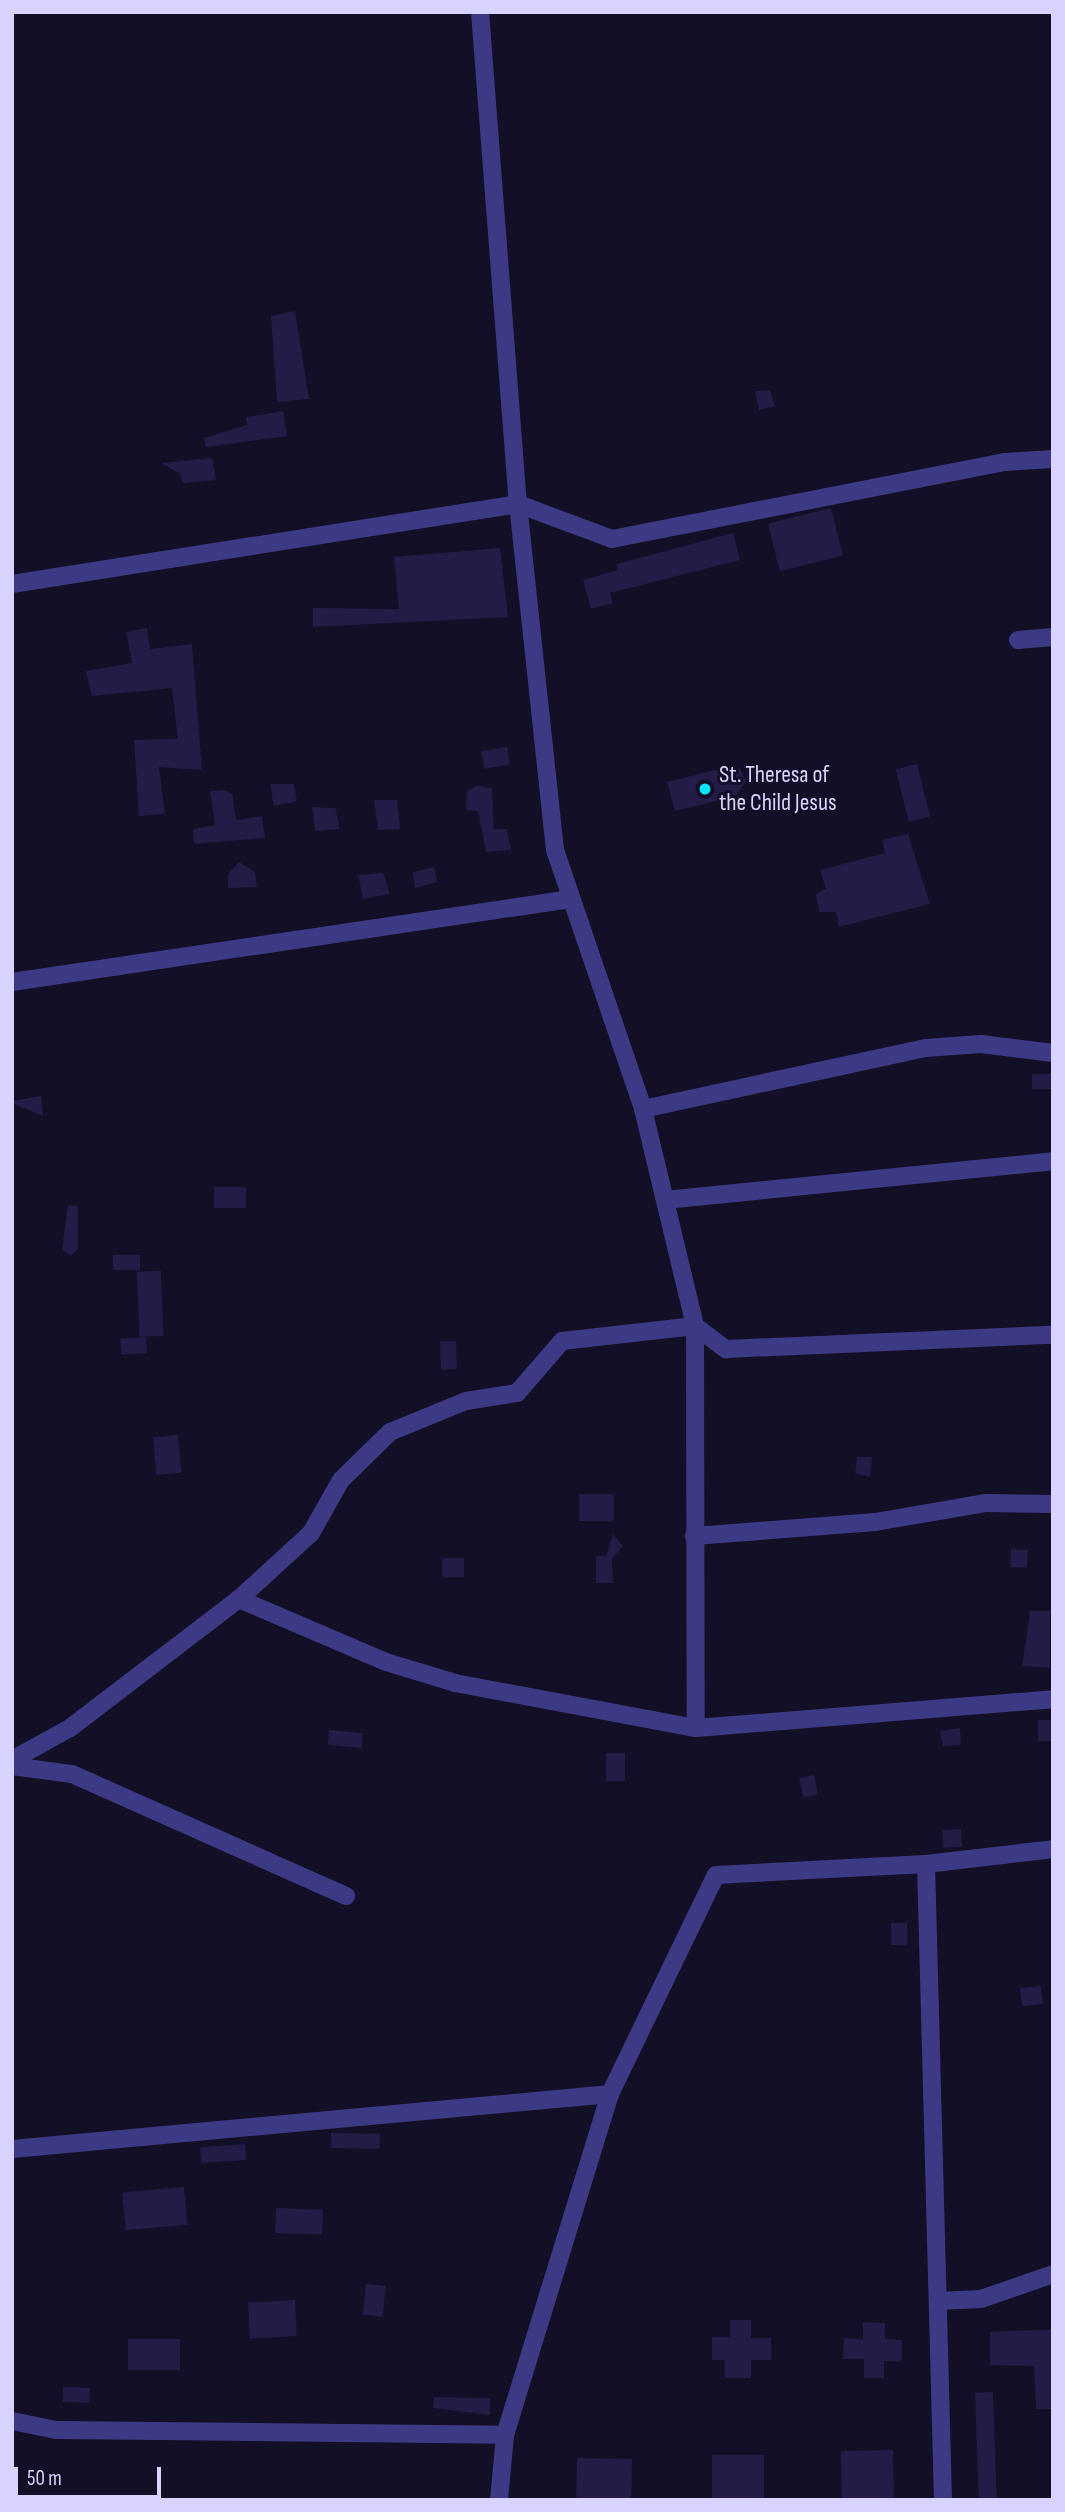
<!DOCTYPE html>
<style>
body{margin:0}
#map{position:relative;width:1065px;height:2512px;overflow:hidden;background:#130f26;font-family:"Sofia Sans Condensed",sans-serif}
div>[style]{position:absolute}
.building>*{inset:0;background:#241b47;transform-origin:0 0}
.street>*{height:18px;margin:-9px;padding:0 9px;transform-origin:9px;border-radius:9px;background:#3d3a85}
.dots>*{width:19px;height:19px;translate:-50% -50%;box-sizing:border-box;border:4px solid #130f26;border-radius:50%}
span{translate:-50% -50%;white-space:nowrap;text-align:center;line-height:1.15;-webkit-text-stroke:6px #130f26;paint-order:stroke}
.poi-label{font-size:24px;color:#d9d4ff}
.left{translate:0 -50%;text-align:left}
.frame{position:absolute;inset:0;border:14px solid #d9d4ff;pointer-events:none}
.scale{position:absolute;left:14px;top:2467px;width:147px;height:32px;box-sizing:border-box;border:4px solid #d9d4ff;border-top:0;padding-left:9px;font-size:21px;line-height:24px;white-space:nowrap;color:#d9d4ff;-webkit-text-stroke:5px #130f26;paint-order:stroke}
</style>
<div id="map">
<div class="building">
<i style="clip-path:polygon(295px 311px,309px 399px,277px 402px,271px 316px)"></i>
<i style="clip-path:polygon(770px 390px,775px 406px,759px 410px,755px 391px)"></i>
<i style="clip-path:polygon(283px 411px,287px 436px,206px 447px,204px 438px,247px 425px,246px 417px)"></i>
<i style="clip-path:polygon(212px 458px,216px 480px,182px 483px,181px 474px,161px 463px)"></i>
<i style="left:831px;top:508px;width:49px;height:65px;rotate:76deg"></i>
<i style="clip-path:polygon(733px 533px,740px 560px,610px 593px,613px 603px,591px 609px,583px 580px,618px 570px,617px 564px)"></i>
<i style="clip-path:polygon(500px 548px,508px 617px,313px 627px,313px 608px,399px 609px,394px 557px)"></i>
<i style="clip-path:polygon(147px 628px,150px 649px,192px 644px,202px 770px,159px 767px,165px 814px,139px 816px,134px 740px,178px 739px,172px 688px,92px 696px,86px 671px,132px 663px,126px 632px)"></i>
<i style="left:507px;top:747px;width:18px;height:26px;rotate:81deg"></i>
<i style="left:917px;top:764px;width:54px;height:22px;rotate:76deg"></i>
<i style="clip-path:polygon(727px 767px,740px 769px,746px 781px,727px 809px,724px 799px,675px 811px,667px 782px)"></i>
<i style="clip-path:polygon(270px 784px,294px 784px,297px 801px,274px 806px)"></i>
<i style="clip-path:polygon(476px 786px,492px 788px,494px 829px,507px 829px,511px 850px,486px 852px,478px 811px,466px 810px,467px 791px)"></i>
<i style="clip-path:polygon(224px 790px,232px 793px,236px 820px,262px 816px,265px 838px,194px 844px,193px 829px,215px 825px,210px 791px)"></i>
<i style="clip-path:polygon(374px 800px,397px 800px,400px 829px,378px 830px)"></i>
<i style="clip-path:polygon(312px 807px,335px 808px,340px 829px,315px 831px)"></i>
<i style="clip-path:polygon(908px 834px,930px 904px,839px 927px,836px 912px,819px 912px,816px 894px,826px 889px,820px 870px,885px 853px,882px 840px)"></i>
<i style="clip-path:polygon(239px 862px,255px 872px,257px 887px,228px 888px,228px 874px)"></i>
<i style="clip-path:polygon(434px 867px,437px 882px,415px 888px,413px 872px)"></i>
<i style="clip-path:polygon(383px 873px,390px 894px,363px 899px,358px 875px)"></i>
<i style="left:1053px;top:1074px;width:15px;height:21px;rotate:90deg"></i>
<i style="clip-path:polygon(41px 1096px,43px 1116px,12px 1103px,12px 1101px)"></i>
<i style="left:214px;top:1187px;width:32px;height:21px"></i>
<i style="clip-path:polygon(68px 1205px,78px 1206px,78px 1249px,71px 1256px,62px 1250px)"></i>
<i style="left:140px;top:1255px;width:15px;height:27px;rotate:90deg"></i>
<i style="left:161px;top:1271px;width:65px;height:24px;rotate:88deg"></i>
<i style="left:146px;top:1337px;width:16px;height:26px;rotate:86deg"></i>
<i style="left:456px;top:1341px;width:28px;height:16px;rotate:88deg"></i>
<i style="left:178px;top:1435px;width:38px;height:25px;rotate:85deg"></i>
<i style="clip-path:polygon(857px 1457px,872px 1457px,870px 1477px,855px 1473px)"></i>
<i style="left:579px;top:1494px;width:35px;height:27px"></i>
<i style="clip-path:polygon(613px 1534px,623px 1546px,612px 1559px,613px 1583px,596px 1583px,596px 1556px,606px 1556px)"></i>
<i style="left:1011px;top:1549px;width:17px;height:18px;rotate:3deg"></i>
<i style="left:442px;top:1558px;width:22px;height:19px"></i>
<i style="clip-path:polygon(1030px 1611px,1050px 1611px,1050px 1668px,1022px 1666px)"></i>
<i style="left:1038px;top:1720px;width:15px;height:21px"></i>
<i style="clip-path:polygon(960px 1728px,961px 1745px,943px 1746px,940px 1731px)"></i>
<i style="left:329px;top:1730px;width:34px;height:15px;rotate:5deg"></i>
<i style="left:606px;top:1753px;width:19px;height:28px"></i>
<i style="left:814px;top:1775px;width:20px;height:15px;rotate:79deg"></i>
<i style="left:961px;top:1829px;width:18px;height:19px;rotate:87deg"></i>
<i style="left:891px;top:1923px;width:16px;height:22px"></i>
<i style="left:1041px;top:1986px;width:18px;height:21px;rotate:84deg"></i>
<i style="left:331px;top:2133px;width:49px;height:15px;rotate:1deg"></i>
<i style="left:245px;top:2144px;width:16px;height:45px;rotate:86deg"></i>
<i style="left:184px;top:2187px;width:38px;height:62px;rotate:85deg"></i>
<i style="left:276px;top:2208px;width:47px;height:25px;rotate:2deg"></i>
<i style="left:366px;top:2284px;width:20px;height:31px;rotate:6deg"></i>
<i style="left:295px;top:2300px;width:36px;height:47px;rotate:87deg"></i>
<i style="clip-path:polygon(730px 2320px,751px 2320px,751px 2338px,771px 2338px,771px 2360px,751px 2360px,751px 2378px,725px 2378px,725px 2360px,712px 2360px,712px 2337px,730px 2337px)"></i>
<i style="clip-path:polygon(863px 2322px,885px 2323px,885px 2339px,902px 2340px,902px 2361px,884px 2361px,884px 2378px,864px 2378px,864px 2359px,843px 2359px,844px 2338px,863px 2339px)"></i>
<i style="clip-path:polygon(1034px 2330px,1053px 2330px,1053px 2409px,1036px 2409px,1034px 2366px,990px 2365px,990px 2332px)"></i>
<i style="left:128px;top:2339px;width:52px;height:31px"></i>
<i style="left:63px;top:2387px;width:27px;height:15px;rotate:2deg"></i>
<i style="left:993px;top:2392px;width:108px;height:18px;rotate:88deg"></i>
<i style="clip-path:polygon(434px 2397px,490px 2398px,490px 2415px,433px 2408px)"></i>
<i style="left:893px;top:2450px;width:50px;height:52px;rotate:89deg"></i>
<i style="left:712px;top:2455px;width:52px;height:45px"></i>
<i style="left:577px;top:2458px;width:55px;height:42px;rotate:1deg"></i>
</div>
<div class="street">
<i style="left:480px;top:12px;width:493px;rotate:85.6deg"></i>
<i style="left:518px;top:504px;width:348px;rotate:83.9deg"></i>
<i style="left:555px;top:850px;width:274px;rotate:71.2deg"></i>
<i style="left:643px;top:1109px;width:223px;rotate:76.5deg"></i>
<i style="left:695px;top:1326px;width:402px;rotate:89.9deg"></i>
<i style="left:12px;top:584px;width:512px;rotate:-8.98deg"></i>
<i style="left:518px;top:504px;width:100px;rotate:20.4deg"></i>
<i style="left:612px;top:539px;width:400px;rotate:-11.1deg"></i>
<i style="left:1005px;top:462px;width:48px;rotate:-3.6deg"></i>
<i style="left:1018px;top:640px;width:35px;rotate:-5deg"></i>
<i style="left:12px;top:982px;width:565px;rotate:-8.45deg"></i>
<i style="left:643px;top:1109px;width:289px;rotate:-12.2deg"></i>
<i style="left:926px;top:1048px;width:55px;rotate:-4.2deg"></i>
<i style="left:981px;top:1044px;width:73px;rotate:7.1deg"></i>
<i style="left:665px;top:1200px;width:390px;rotate:-5.7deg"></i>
<i style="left:694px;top:1536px;width:182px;rotate:-4.4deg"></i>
<i style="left:875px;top:1522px;width:113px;rotate:-9.7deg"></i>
<i style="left:986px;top:1503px;width:67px;rotate:0.9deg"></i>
<i style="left:239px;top:1599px;width:160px;rotate:23.2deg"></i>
<i style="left:386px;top:1662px;width:72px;rotate:16.9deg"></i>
<i style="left:455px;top:1683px;width:245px;rotate:10.6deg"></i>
<i style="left:696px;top:1728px;width:358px;rotate:-4.6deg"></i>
<i style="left:12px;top:1760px;width:66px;rotate:-28.9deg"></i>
<i style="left:70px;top:1728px;width:213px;rotate:-37.4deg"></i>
<i style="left:239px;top:1599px;width:98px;rotate:-42.5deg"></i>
<i style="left:311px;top:1533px;width:61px;rotate:-60.5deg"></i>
<i style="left:341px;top:1480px;width:69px;rotate:-44.4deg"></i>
<i style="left:390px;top:1432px;width:82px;rotate:-22.2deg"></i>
<i style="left:466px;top:1401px;width:52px;rotate:-8.9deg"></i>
<i style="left:517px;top:1393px;width:69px;rotate:-49.1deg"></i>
<i style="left:562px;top:1341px;width:134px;rotate:-6.4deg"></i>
<i style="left:695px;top:1326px;width:39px;rotate:37deg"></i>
<i style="left:726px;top:1349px;width:327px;rotate:-2.5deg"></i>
<i style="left:12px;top:1766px;width:61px;rotate:7.6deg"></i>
<i style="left:72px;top:1774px;width:300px;rotate:24deg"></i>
<i style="left:926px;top:1864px;width:636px;rotate:88.47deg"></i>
<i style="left:12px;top:2149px;width:601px;rotate:-5.25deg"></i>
<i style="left:938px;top:2301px;width:43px;rotate:-2.7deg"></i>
<i style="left:981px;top:2299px;width:76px;rotate:-19.1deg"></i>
<i style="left:12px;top:2421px;width:45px;rotate:11.6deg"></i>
<i style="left:56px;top:2430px;width:449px;rotate:0.6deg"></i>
<i style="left:499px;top:2500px;width:65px;rotate:-84.7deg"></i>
<i style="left:505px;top:2435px;width:357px;rotate:-72.9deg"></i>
<i style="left:610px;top:2094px;width:243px;rotate:-64.2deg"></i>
<i style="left:716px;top:1875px;width:210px;rotate:-3deg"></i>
<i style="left:926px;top:1864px;width:128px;rotate:-6.7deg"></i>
</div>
<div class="dots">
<i style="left:705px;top:789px;background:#00e5ff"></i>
</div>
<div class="poi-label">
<span class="left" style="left:719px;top:789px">St. Theresa of<br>the Child Jesus</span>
</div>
<div class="frame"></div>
<div class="scale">50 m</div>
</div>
